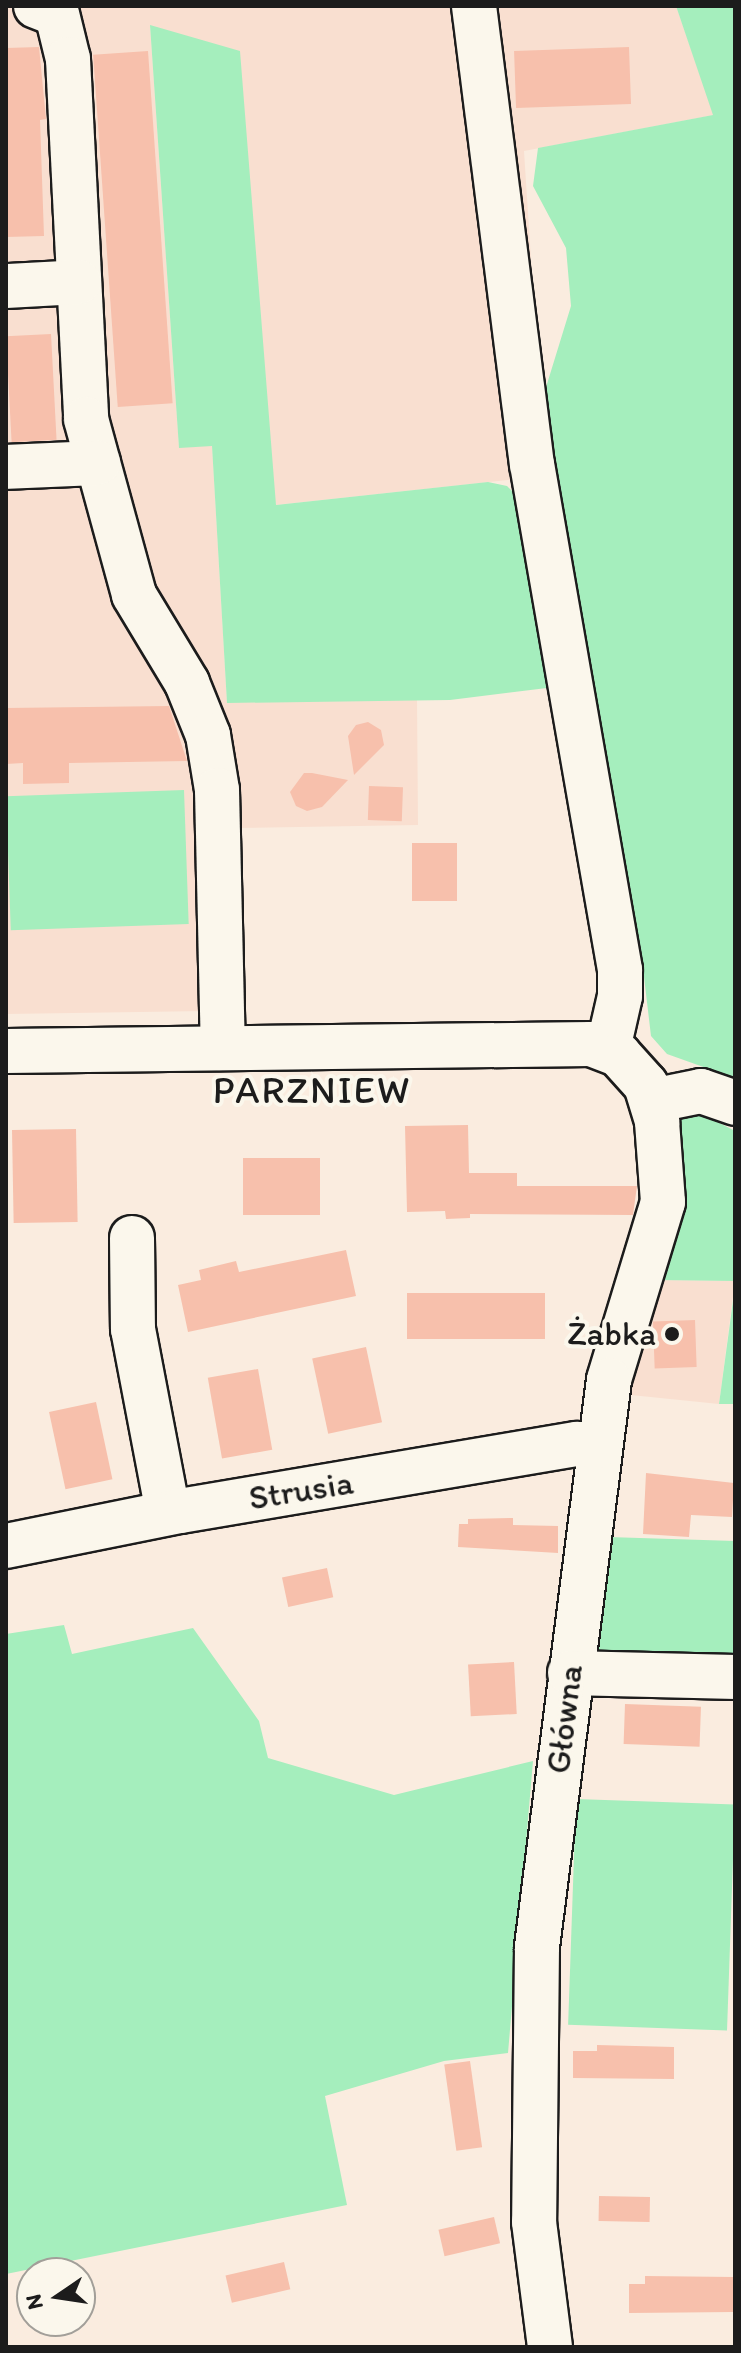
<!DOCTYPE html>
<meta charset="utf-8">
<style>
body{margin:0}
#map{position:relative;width:741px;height:2353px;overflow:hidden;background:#faecdf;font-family:Itim,sans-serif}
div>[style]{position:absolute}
.built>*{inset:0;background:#f9dfd0}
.green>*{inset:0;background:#a5eebd;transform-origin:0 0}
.building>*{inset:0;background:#f7c0ac;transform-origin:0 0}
.roads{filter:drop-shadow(2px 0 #1c1c1c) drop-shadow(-2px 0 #1c1c1c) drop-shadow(0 2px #1c1c1c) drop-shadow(0 -2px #1c1c1c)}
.minor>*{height:44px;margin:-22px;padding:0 22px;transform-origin:22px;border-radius:22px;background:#fbf7ec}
.dots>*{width:22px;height:22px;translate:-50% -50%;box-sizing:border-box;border:4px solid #fbf7ec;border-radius:50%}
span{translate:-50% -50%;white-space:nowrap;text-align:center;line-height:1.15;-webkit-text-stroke:8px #fbf7ec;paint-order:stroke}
.poi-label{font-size:34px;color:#1c1c1c}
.right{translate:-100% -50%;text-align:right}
.street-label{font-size:34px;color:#1c1c1c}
.quarter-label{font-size:38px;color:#1c1c1c;letter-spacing:2px}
.frame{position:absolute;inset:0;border:8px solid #1c1c1c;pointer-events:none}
.north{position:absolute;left:16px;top:2257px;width:80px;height:80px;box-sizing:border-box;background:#fbf7ec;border:2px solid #a29f99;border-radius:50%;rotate:257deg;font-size:22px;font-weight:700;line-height:32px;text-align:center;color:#1c1c1c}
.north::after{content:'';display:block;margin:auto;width:28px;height:36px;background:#1c1c1c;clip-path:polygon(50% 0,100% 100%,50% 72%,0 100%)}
</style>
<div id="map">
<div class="built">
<i style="clip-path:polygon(6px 6px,676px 6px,714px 115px,524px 151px,545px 476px,276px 505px,150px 25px,179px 447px,212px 445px,227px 702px,417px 699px,418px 825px,237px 828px,206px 1011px,6px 1014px)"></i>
<i style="clip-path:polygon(654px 1280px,735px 1281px,719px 1404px,621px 1394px)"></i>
</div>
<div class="green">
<i style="clip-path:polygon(676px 6px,735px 6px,735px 1091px,708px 1077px,709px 1069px,667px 1054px,651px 1036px,642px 960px,633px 960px,543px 397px,571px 306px,566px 248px,533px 186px,538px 148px,713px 115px)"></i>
<i style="clip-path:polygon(150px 25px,240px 51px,276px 505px,488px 482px,507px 486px,524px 503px,555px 687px,450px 700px,227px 703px,212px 446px,179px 448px)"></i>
<i style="left:184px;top:790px;width:134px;height:178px;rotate:88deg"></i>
<i style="clip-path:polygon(691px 1108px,735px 1131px,735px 1281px,654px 1280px,676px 1134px,679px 1117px)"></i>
<i style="clip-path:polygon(735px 1286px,735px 1404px,719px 1404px)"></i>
<i style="clip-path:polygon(608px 1537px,735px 1541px,735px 1663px,590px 1662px)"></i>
<i style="clip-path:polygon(64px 1625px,72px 1654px,193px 1628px,259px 1721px,268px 1758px,394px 1795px,533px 1761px,508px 2053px,444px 2061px,325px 2096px,347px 2205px,6px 2274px,6px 1634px)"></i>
<i style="left:576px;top:1799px;width:159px;height:226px;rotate:2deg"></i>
</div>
<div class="building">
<i style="clip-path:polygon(39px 47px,46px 119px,40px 120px,44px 236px,6px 237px,6px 48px)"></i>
<i style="left:629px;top:47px;width:57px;height:115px;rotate:88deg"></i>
<i style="left:148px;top:51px;width:353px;height:55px;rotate:86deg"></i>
<i style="left:51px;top:334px;width:106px;height:45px;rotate:87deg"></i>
<i style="clip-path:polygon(169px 706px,187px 761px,69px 763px,69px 783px,23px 784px,23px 763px,6px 764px,6px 708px)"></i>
<i style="clip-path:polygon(368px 722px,381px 730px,384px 745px,354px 775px,348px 736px,356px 725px)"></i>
<i style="clip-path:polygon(304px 773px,312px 773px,348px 780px,322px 807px,307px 811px,296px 806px,290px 792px)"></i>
<i style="left:369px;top:786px;width:34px;height:34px;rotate:2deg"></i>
<i style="left:412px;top:843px;width:45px;height:58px"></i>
<i style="clip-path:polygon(468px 1125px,469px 1173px,517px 1173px,517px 1186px,637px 1186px,633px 1215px,470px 1214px,470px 1218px,446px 1219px,445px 1211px,407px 1212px,405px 1126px)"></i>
<i style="left:76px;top:1129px;width:93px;height:64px;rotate:89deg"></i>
<i style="left:243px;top:1158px;width:77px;height:57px"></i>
<i style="clip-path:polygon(346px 1250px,356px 1296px,188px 1332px,178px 1285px,201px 1280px,199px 1270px,236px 1261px,239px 1272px)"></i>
<i style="left:545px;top:1293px;width:46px;height:138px;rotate:90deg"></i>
<i style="left:695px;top:1320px;width:47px;height:42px;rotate:88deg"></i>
<i style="left:366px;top:1347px;width:77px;height:55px;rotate:78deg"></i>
<i style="left:258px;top:1369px;width:82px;height:51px;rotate:80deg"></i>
<i style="left:96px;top:1402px;width:79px;height:48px;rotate:78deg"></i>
<i style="clip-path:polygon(646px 1473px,734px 1483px,732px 1517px,691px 1515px,689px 1537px,643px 1534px)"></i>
<i style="clip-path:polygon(513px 1518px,513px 1525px,558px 1526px,558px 1553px,458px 1547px,459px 1524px,468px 1524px,468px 1519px)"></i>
<i style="left:327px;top:1568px;width:30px;height:46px;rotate:78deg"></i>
<i style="left:514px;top:1662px;width:52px;height:46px;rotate:87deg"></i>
<i style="left:625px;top:1704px;width:76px;height:40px;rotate:2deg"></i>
<i style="clip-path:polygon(597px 2045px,674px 2047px,674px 2079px,573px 2078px,573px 2051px,597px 2051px)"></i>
<i style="left:470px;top:2061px;width:87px;height:26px;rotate:82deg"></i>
<i style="left:599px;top:2196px;width:51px;height:25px;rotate:1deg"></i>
<i style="left:494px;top:2217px;width:27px;height:57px;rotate:77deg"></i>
<i style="left:284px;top:2262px;width:28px;height:60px;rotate:77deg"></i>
<i style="clip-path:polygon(645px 2276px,734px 2277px,734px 2312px,629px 2313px,629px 2284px,645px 2284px)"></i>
</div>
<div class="roads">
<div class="minor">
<i style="left:36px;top:6px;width:22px;rotate:21deg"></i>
<i style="left:57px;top:14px;width:46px;rotate:76.3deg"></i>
<i style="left:68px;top:59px;width:360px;rotate:87.1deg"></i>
<i style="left:86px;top:419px;width:182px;rotate:74.7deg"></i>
<i style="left:134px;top:595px;width:103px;rotate:58.9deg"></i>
<i style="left:187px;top:683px;width:56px;rotate:68deg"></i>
<i style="left:208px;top:735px;width:56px;rotate:80.7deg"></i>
<i style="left:217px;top:790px;width:258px;rotate:88.7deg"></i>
<i style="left:474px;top:6px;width:462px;rotate:82.8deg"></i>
<i style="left:532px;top:464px;width:514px;rotate:80.13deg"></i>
<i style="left:620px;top:970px;width:26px;rotate:90deg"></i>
<i style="left:620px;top:996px;width:54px;rotate:102.8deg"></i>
<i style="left:6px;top:286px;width:73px;rotate:-3.1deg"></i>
<i style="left:6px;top:467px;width:92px;rotate:-2.5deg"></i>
<i style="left:6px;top:1051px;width:585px;rotate:-0.69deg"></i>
<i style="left:591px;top:1044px;width:30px;rotate:21deg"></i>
<i style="left:619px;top:1055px;width:40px;rotate:48deg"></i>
<i style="left:646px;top:1085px;width:39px;rotate:73deg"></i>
<i style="left:657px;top:1122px;width:80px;rotate:85.7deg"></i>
<i style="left:663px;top:1202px;width:186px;rotate:106.9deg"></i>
<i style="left:609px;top:1380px;width:572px;rotate:97.24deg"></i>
<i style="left:537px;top:1947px;width:275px;rotate:90.6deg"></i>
<i style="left:534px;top:2222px;width:126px;rotate:82.7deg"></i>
<i style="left:652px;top:1101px;width:50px;rotate:-11.5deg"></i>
<i style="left:701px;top:1091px;width:36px;rotate:19deg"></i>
<i style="left:132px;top:1238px;width:91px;rotate:89.4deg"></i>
<i style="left:133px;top:1329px;width:187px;rotate:79.2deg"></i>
<i style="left:6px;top:1546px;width:177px;rotate:-11.4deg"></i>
<i style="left:180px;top:1511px;width:403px;rotate:-9.6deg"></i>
<i style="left:577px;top:1444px;width:21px;rotate:5deg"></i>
<i style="left:570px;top:1673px;width:165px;rotate:1.4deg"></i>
</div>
</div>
<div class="dots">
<i style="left:672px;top:1334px;background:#1c1c1c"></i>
</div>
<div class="poi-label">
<span class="right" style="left:656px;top:1334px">Żabka</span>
</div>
<div class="street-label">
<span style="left:301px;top:1490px;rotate:-9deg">Strusia</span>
<span style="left:564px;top:1719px;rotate:-83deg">Główna</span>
</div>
<div class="quarter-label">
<span style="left:312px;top:1091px">PARZNIEW</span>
</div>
<div class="frame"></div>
<div class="north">N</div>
</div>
